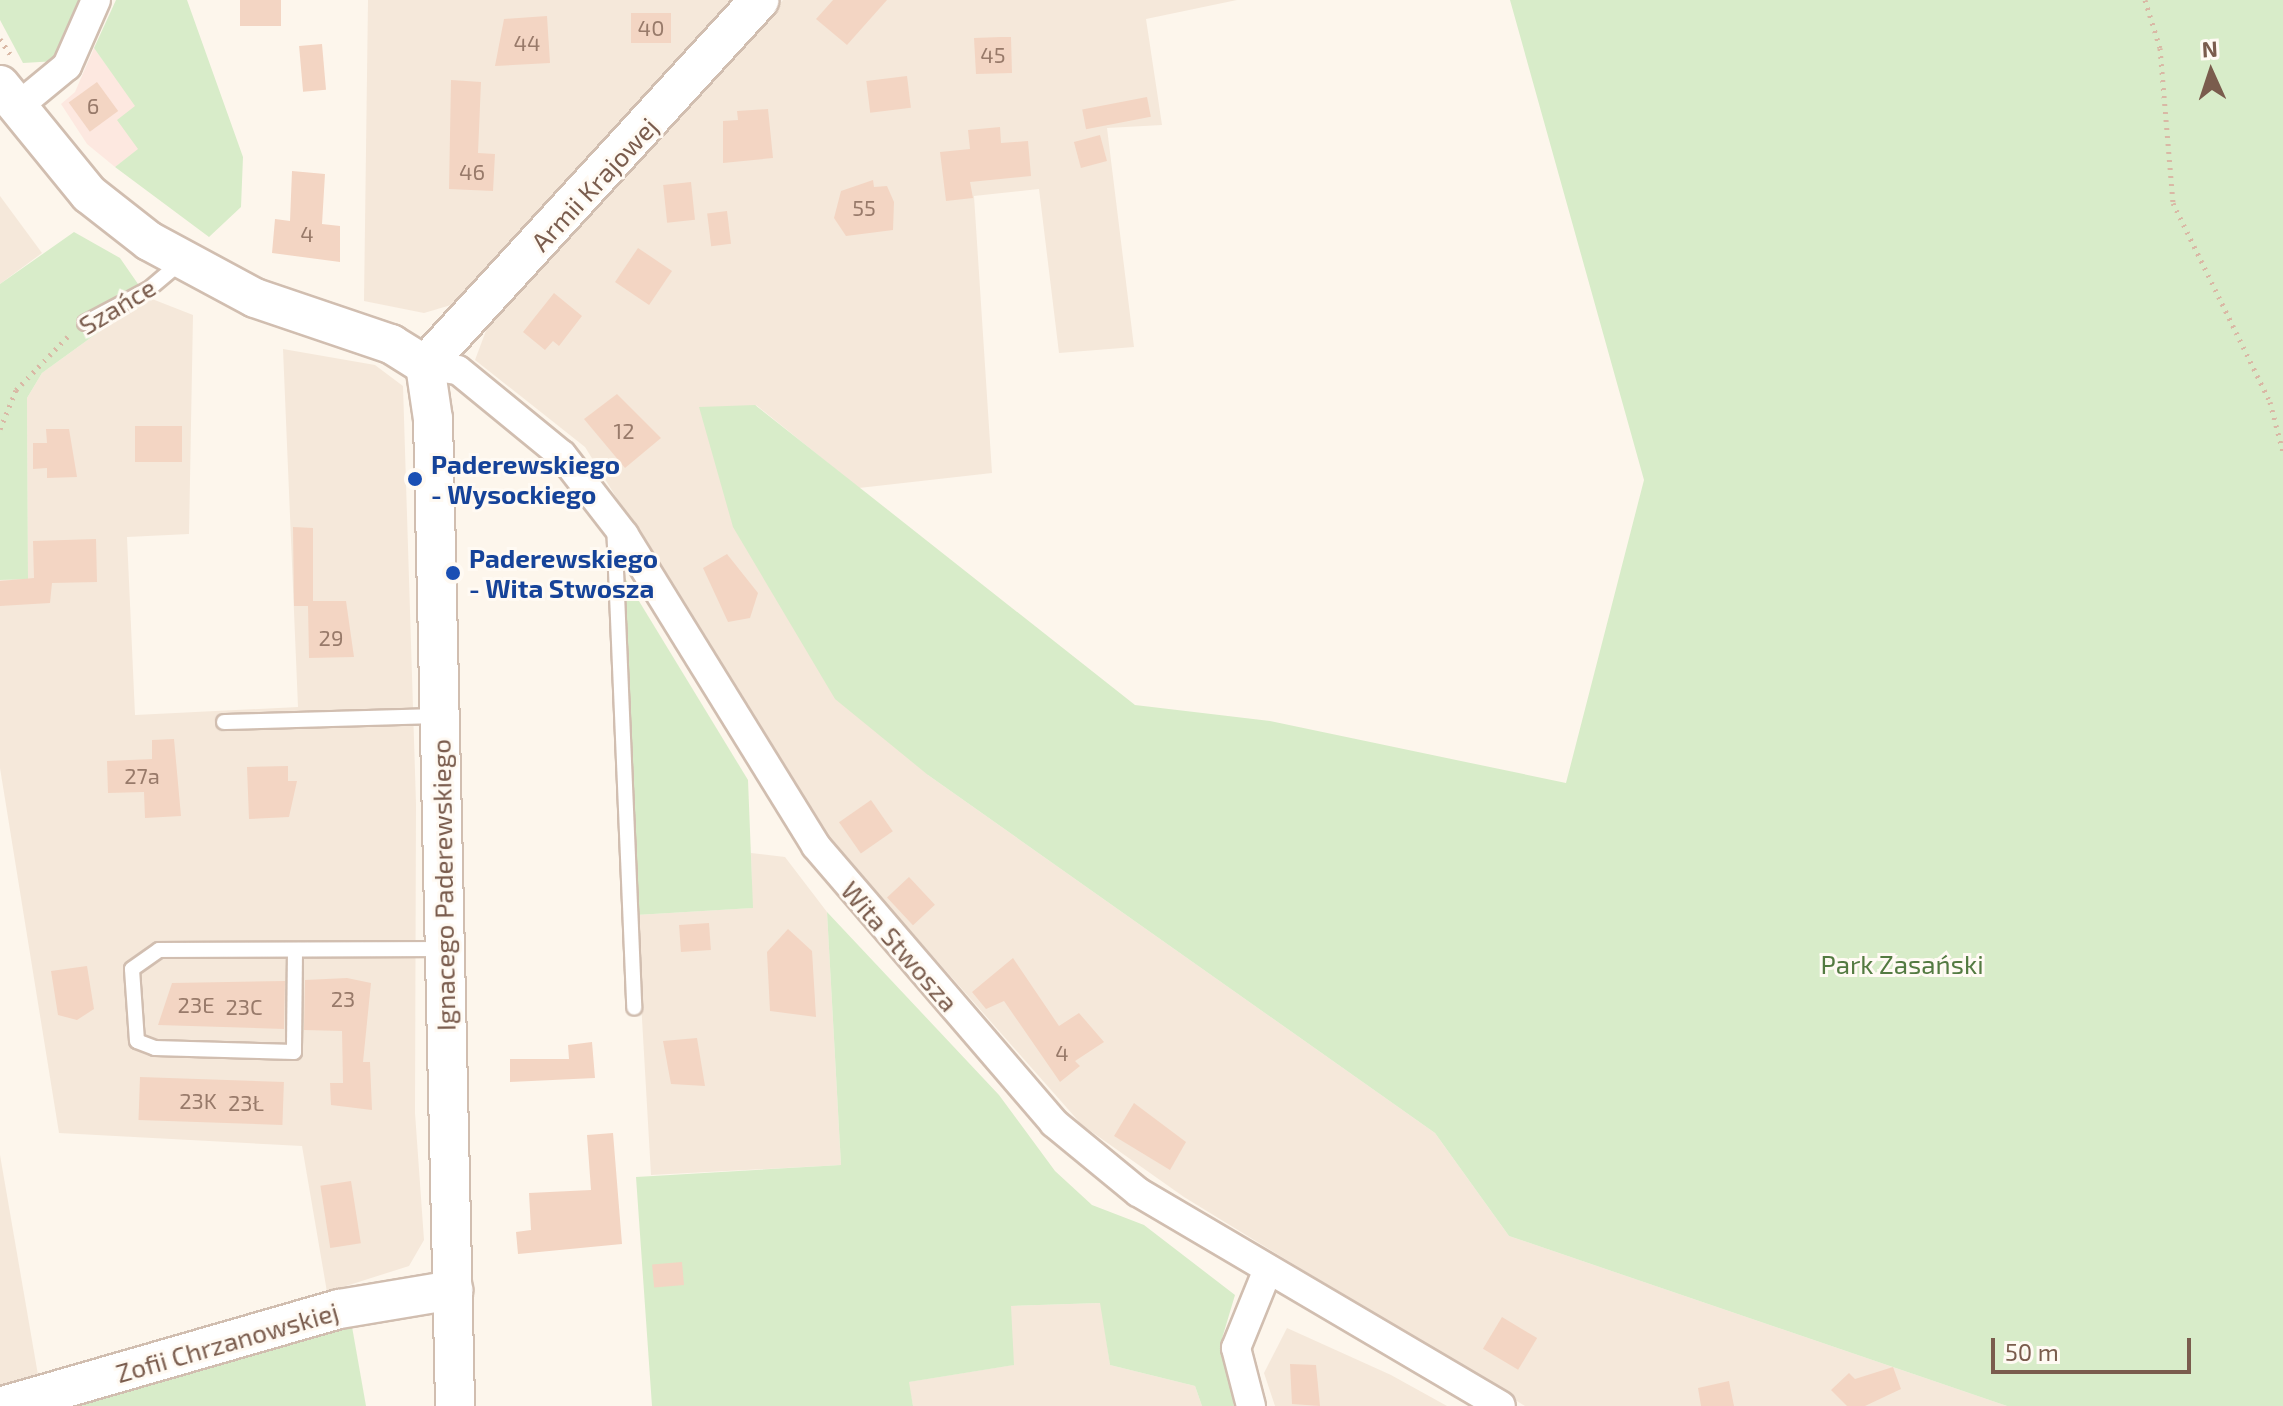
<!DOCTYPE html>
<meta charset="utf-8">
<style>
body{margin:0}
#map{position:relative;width:2283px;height:1406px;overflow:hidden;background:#fdf6ec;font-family:"Exo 2",sans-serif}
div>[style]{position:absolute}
.residential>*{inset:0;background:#f5e8da}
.commercial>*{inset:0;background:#fde8e0}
.green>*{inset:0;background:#d8ecc9}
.building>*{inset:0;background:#f3d5c3;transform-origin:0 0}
.path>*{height:5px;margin-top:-2.5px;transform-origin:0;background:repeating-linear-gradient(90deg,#d9b8a5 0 2px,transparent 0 8px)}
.roads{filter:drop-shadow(2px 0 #d1beb0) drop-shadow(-2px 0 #d1beb0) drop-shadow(0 2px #d1beb0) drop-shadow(0 -2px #d1beb0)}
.lane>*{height:14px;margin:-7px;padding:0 7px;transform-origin:7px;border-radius:7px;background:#fff}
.street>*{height:28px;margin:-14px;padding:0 14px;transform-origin:14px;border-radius:14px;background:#fff}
.secondary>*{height:38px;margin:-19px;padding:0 19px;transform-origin:19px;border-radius:19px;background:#fff}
.dots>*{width:22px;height:22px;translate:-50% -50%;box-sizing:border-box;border:4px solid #fffaf3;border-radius:50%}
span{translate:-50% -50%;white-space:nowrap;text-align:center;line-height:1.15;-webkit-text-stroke:6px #fffaf3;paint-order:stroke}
.number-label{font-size:22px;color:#987a6a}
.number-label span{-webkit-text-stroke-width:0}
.street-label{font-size:26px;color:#7a5c4d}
.transit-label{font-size:26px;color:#164399;font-weight:700}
.left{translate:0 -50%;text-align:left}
.park-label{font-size:26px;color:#537a41}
.north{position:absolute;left:2171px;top:32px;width:80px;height:80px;-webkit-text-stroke:6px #fffaf3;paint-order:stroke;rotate:357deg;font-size:22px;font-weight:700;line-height:32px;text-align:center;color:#7a5c4d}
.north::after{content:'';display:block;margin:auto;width:28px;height:36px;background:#7a5c4d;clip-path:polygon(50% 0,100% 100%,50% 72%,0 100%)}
.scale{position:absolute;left:1991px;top:1338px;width:200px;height:36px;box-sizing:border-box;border:4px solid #7a5c4d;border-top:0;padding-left:10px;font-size:24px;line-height:28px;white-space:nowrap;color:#7a5c4d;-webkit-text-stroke:6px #fffaf3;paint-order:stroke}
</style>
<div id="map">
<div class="residential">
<i style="clip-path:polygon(368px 0,730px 0,587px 165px,451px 305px,424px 313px,364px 301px)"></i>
<i style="clip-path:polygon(783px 0,1237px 0,1146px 19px,1162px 125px,1107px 128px,1134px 347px,1059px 353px,1039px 189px,974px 196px,992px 473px,859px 488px,756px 405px,928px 775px,1435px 1133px,1509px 1236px,2007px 1406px,1525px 1406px,1184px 1197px,1082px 1125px,826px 835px,585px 447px,475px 360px,487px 328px)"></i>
<i style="clip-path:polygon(0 196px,42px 253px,0 284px)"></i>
<i style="clip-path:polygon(147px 297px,193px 315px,189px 534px,127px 537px,135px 715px,298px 707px,283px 349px,375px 365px,403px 386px,416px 804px,415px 1113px,424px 1240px,409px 1266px,327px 1292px,302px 1146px,59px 1133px,0 768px,0 580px,28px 578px,27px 398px,42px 373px)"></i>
<i style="clip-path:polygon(751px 853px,785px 857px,827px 912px,841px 1165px,651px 1175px,636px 915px,752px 908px)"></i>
<i style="clip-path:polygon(0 1155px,38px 1375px,0 1387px)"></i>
<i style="clip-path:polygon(1101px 1303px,1110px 1365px,1195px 1386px,1202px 1406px,913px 1406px,908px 1382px,1013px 1365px,1010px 1306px)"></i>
<i style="clip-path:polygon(1287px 1328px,1391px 1375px,1447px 1406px,1275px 1406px,1264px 1373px)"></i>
</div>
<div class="commercial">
<i style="clip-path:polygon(94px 48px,136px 106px,138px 150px,115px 167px,87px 144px,61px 104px,75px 92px)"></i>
</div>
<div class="green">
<i style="clip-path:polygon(0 0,83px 0,57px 61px,23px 63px,0 20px)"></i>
<i style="clip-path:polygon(116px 0,187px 0,243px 157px,241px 207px,209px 237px,115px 167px,138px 149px,117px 120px,135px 106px,94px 48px)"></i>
<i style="clip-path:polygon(1510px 0,2283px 0,2283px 1406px,2007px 1406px,1509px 1236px,1435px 1133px,928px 775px,835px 699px,733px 527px,699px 407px,755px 405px,1135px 705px,1270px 721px,1566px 783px,1644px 480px)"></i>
<i style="clip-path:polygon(74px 232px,120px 258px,147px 297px,42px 373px,27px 398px,28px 579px,0 580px,0 284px)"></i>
<i style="clip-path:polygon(617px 565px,748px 780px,753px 908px,636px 915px)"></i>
<i style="clip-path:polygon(827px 912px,999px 1095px,1055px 1171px,1092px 1205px,1144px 1225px,1235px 1295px,1221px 1342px,1234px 1406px,1202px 1406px,1195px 1386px,1110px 1365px,1100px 1303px,1011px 1306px,1014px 1365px,909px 1382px,913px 1406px,652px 1406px,636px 1177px,841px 1165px)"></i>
<i style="clip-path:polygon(351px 1321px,366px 1406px,43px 1406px)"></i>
</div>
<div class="building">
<i style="left:240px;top:0;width:41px;height:26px"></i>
<i style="clip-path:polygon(833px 0,887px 0,847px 45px,816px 19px)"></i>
<i style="left:631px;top:13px;width:40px;height:30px"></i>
<i style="clip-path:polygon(547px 16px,550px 63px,495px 66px,504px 19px)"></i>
<i style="clip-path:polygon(1001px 37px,1011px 37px,1012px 73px,976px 74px,974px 38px)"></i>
<i style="left:322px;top:44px;width:46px;height:23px;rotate:85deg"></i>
<i style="left:907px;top:76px;width:32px;height:41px;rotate:83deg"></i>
<i style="clip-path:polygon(451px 80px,481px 82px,478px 153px,495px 154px,493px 191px,449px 189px)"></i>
<i style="left:97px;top:82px;width:36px;height:35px;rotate:54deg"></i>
<i style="left:1147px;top:97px;width:20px;height:66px;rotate:79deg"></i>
<i style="clip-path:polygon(768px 109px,773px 158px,723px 163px,723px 121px,738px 120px,737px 111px)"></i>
<i style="clip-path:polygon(1000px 127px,1001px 143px,1028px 141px,1031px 176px,970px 182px,973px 198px,946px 201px,940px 152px,970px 149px,968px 130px)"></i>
<i style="left:1100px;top:135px;width:27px;height:27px;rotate:75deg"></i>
<i style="clip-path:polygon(292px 171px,325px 174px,322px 224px,340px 226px,340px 262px,272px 253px,275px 219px,290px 221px)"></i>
<i style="clip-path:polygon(873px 180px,874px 187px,887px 186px,894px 202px,893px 230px,846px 236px,834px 218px,841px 191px)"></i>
<i style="left:691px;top:182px;width:38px;height:28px;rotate:84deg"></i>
<i style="left:727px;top:211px;width:33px;height:20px;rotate:83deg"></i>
<i style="left:638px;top:248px;width:41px;height:41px;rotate:34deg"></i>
<i style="clip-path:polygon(554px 293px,582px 316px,559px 346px,553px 341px,545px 350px,523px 332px)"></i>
<i style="clip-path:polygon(617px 394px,661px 438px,625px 468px,584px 419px)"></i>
<i style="left:182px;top:426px;width:36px;height:47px;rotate:90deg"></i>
<i style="clip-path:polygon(46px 429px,69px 429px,77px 477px,47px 478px,47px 468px,33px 469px,33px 443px,47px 443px)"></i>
<i style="clip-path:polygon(293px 527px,313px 528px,313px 601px,346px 601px,354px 657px,309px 658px,308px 606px,294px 606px)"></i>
<i style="clip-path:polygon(96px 539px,97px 582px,52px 583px,50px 603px,0 606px,0 581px,34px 578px,33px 541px)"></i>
<i style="clip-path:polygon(727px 554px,758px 593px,750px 618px,728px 622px,703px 568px)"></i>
<i style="clip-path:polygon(174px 739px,181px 816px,145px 818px,144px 792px,108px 793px,107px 761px,152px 759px,152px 740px)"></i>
<i style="clip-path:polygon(288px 766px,288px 781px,297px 781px,289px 817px,249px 819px,247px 767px)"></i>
<i style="left:871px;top:800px;width:38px;height:39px;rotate:55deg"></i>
<i style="left:909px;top:877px;width:38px;height:30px;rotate:47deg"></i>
<i style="left:709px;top:923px;width:27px;height:30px;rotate:86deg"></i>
<i style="clip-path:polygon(788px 929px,812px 951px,816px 1017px,770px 1011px,767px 952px)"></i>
<i style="clip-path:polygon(1013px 958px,1059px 1026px,1079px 1013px,1104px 1042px,1075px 1061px,1080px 1066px,1060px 1082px,1004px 1001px,986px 1009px,972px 992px)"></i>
<i style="clip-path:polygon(87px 966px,94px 1009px,77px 1020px,58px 1015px,51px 971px)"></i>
<i style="clip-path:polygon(347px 978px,371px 983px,363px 1062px,370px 1062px,372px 1110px,331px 1105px,330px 1083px,343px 1083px,342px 1031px,304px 1030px,305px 980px)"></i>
<i style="clip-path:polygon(285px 981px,284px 1029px,158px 1025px,172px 983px)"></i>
<i style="clip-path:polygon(697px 1038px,705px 1086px,671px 1084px,663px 1041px)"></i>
<i style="clip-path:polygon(592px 1042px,595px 1078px,510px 1082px,510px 1059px,569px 1059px,568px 1045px)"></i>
<i style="left:140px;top:1077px;width:144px;height:43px;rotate:2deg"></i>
<i style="clip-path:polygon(1134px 1103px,1186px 1142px,1170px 1170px,1114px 1136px)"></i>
<i style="clip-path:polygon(613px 1133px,622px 1244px,518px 1254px,516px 1232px,531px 1230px,529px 1193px,591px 1190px,587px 1135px)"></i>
<i style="left:351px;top:1181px;width:63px;height:31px;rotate:81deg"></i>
<i style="left:682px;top:1262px;width:23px;height:30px;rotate:85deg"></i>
<i style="left:1502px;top:1317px;width:41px;height:37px;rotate:31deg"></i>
<i style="clip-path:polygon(1290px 1364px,1316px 1365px,1320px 1406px,1292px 1404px)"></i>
<i style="clip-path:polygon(1893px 1367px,1901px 1389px,1865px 1406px,1847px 1406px,1831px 1390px,1849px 1373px,1855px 1379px)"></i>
<i style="clip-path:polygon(1729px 1381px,1734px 1406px,1701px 1406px,1698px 1388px)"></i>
</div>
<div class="path">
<i style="left:2145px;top:0;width:50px;rotate:72.6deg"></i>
<i style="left:2160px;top:48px;width:156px;rotate:85.2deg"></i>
<i style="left:2173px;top:203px;width:221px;rotate:64deg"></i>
<i style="left:2270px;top:402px;width:52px;rotate:75.4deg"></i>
<i style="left:0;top:39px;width:22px;rotate:56deg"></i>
<i style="left:0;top:429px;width:42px;rotate:-67.7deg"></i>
<i style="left:16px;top:390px;width:79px;rotate:-46deg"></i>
</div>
<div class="roads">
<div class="lane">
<i style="left:85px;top:323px;width:72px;rotate:-28deg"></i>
<i style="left:149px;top:289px;width:42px;rotate:-40.2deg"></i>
<i style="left:614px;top:523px;width:485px;rotate:87.6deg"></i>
<i style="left:224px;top:722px;width:215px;rotate:-1.6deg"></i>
<i style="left:295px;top:951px;width:101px;rotate:90.6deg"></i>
<i style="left:294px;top:1052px;width:139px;rotate:-178.4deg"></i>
<i style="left:155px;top:1048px;width:19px;rotate:-159deg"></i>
<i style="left:137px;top:1041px;width:72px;rotate:-94deg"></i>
<i style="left:132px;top:969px;width:33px;rotate:-35deg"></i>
<i style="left:159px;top:950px;width:285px;rotate:-0.2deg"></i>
</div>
<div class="street">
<i style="left:16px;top:108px;width:66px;rotate:-39.5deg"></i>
<i style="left:67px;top:66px;width:72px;rotate:-66.3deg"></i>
<i style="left:425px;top:365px;width:33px;rotate:9deg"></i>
<i style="left:458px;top:370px;width:134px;rotate:39.3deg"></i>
<i style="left:562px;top:455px;width:101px;rotate:52.2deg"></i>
<i style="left:624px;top:535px;width:365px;rotate:58.3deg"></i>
<i style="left:816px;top:846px;width:365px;rotate:49.3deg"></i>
<i style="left:1054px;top:1123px;width:109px;rotate:39.4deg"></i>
<i style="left:1138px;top:1192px;width:421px;rotate:30.5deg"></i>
<i style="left:1251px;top:1406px;width:60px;rotate:-104.5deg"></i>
<i style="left:1236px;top:1348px;width:85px;rotate:-67.9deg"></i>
</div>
<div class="secondary">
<i style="left:0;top:85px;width:141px;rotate:50.8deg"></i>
<i style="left:89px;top:194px;width:76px;rotate:38.1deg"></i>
<i style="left:149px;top:241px;width:120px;rotate:28.3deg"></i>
<i style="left:255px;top:298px;width:144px;rotate:18.7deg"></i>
<i style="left:391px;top:344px;width:40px;rotate:32deg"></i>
<i style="left:425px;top:365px;width:55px;rotate:81.6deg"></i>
<i style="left:433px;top:419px;width:987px;rotate:88.72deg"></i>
<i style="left:425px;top:365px;width:495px;rotate:-47.5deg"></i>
<i style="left:3px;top:1406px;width:350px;rotate:-16.1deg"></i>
<i style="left:339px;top:1309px;width:116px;rotate:-9.5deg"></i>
</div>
</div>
<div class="dots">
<i style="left:415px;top:479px;background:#1a4fb4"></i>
<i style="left:453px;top:573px;background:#1a4fb4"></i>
</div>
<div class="number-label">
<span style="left:651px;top:28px">40</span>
<span style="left:527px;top:43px">44</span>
<span style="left:993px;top:55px">45</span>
<span style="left:93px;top:106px">6</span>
<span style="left:472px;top:172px">46</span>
<span style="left:864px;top:208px">55</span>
<span style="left:307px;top:234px">4</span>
<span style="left:624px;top:431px">12</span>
<span style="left:331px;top:638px">29</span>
<span style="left:142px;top:776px">27a</span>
<span style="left:343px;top:999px">23</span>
<span style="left:196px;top:1005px">23E</span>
<span style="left:244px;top:1007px">23C</span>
<span style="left:1062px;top:1053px">4</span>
<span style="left:198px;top:1101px">23K</span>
<span style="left:246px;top:1103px">23Ł</span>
</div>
<div class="street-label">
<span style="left:594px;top:184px;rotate:-47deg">Armii Krajowej</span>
<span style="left:117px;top:306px;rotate:-31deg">Szańce</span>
<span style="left:443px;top:885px;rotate:-91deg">Ignacego Paderewskiego</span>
<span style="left:900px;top:946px;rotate:49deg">Wita Stwosza</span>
<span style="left:227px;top:1342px;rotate:-16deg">Zofii Chrzanowskiej</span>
</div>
<div class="transit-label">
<span class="left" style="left:431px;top:479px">Paderewskiego<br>- Wysockiego</span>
<span class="left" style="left:469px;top:573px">Paderewskiego<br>- Wita Stwosza</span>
</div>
<div class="park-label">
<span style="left:1902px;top:964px">Park Zasański</span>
</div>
<div class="north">N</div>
<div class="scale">50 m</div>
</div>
